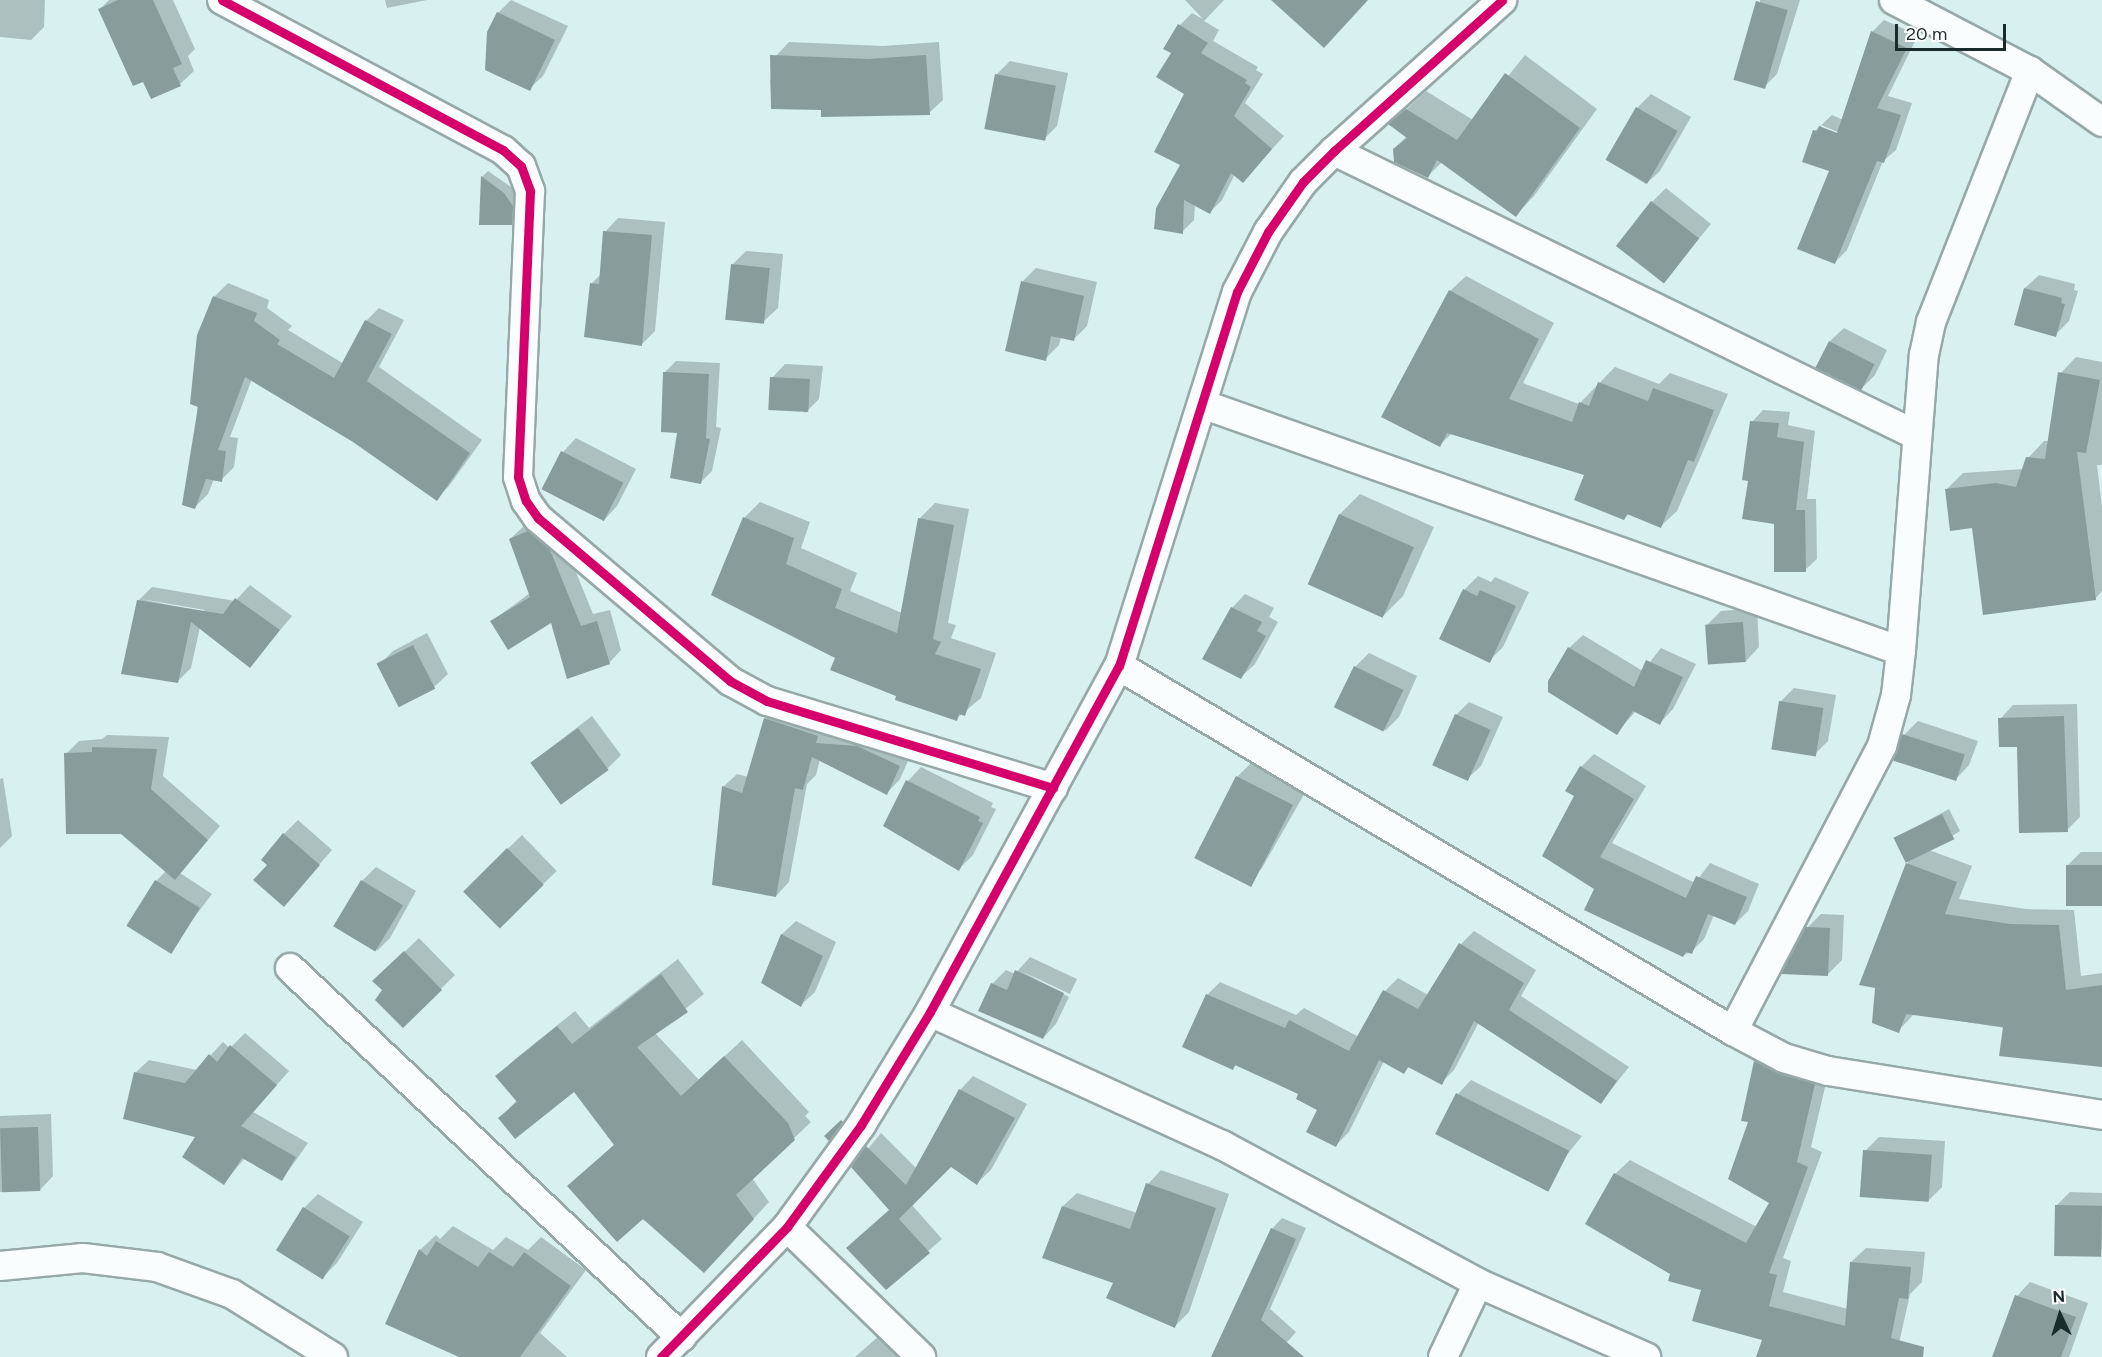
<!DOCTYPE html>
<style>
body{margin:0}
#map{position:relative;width:2102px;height:1357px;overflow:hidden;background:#d8f0f0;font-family:Figtree,sans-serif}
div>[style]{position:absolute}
.shadow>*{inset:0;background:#0003;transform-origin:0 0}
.building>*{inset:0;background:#899c9c;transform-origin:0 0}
.roads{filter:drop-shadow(2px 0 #96a8a8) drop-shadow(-2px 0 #96a8a8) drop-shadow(0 2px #96a8a8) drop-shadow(0 -2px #96a8a8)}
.minor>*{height:28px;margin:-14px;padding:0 14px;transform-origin:14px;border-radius:14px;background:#f9fdfd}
.cycleway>*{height:9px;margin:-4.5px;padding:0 4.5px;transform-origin:4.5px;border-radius:4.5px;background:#d6006c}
span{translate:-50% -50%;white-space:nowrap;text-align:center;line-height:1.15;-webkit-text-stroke:6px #fff;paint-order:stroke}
.north{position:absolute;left:2030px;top:1285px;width:60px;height:60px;-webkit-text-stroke:4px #fff;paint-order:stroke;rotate:356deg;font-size:16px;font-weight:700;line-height:24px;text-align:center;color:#1a2b2b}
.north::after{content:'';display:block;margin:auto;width:21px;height:27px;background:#1a2b2b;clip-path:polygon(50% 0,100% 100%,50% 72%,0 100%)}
.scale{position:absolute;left:1895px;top:24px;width:111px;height:27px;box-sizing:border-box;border:3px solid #1a2b2b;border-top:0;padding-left:8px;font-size:18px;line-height:21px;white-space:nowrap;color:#1a2b2b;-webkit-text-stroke:4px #fff;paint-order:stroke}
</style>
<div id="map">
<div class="shadow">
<i style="clip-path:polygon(0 0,45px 0,44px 27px,31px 40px,0 37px)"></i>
<i style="clip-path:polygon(109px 0,173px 0,195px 49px,188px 56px,194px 71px,180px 84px,143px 80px,100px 9px)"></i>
<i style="clip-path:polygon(385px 0,427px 0,387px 8px)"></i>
<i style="clip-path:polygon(511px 0,568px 26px,543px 76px,529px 89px,498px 13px)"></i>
<i style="clip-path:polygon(1185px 0,1224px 0,1204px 21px,1219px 30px,1213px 41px,1258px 67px,1256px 70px,1263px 74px,1245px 103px,1284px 136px,1243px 181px,1235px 174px,1222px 200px,1210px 212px,1195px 204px,1194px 220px,1182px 232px,1186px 94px,1173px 53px,1180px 25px,1192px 13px,1203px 19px)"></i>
<i style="clip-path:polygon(1760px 0,1800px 0,1777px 74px,1763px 88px)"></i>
<i style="clip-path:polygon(evenodd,1884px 20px,1918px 35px,1888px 96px,1912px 103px,1896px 150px,1883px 161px,1847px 250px,1835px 262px,1831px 171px,1815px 131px,1832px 115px,1843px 120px,1872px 32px,1884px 20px,1821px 125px,1845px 135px,1843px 138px,1821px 128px,1821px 125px)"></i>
<i style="clip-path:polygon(789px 42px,883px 46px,939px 42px,943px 100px,929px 113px,772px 107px,770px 80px,775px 75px,776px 56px)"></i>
<i style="clip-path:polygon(1525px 55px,1597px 109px,1534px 196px,1516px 215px,1442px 162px,1427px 177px,1394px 149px,1407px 136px,1391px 124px,1426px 91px,1473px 120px)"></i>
<i style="clip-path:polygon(1010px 61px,1068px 73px,1057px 126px,1043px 140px,996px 75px)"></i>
<i style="clip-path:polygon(1651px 94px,1691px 117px,1660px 171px,1646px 184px,1607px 160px,1637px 108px)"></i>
<i style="clip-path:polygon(488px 171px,511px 187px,519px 199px,518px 217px,511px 224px,482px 177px)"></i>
<i style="clip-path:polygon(1666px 188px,1711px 224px,1664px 281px,1652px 202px)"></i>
<i style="clip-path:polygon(618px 218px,665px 222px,655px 331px,641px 345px,592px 283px,601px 274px,605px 232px)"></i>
<i style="clip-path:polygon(746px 251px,783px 254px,778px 308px,764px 321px,732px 265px)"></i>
<i style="clip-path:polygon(1036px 268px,1097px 282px,1087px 326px,1073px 340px,1061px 337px,1059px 345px,1045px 359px,1023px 281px)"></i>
<i style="clip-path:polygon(2039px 275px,2075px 284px,2074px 290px,2078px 291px,2069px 321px,2055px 335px,2025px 288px)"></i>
<i style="clip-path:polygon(1466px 276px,1554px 323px,1523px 383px,1579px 404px,1615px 367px,1659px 384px,1670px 373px,1728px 394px,1677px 511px,1661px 526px,1629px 514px,1624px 519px,1586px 474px,1452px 433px,1440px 445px,1450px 291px)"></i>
<i style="clip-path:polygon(228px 283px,269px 300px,267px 308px,292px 326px,288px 330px,344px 364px,366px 321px,379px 308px,404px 320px,379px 367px,482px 440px,449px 486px,436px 499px,354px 441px,252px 379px,230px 437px,238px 438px,234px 467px,221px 480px,214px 479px,208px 494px,195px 507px,199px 335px,215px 296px)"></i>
<i style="clip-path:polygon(1844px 328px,1887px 350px,1875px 375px,1862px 388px,1830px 341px)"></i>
<i style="clip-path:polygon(2076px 357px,2102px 362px,2102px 465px,2097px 465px,2102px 507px,2102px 591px,2095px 599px,1974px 527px,1946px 490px,1963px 473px,2024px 469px,2028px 458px,2044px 441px,2049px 441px,2060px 374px)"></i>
<i style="clip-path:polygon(676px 361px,720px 363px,716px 427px,721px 428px,712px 471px,701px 482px,679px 431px,665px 372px)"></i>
<i style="clip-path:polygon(785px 364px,823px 366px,819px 399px,805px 413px,772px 378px)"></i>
<i style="clip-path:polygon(1763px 410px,1790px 412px,1788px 425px,1815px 431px,1807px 499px,1816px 499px,1817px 559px,1805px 570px,1776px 523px,1752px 422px)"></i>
<i style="clip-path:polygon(576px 438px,636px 469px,617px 506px,604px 520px,545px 490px,563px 452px)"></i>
<i style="clip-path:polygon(1360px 494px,1434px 527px,1403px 596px,1383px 616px,1340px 514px)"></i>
<i style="clip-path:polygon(760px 502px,810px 522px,801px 548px,857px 573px,850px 591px,902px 613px,919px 519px,935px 503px,969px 509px,948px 623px,956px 625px,951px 638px,996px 653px,981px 698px,956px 719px,898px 695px,837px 658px,744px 518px)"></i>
<i style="clip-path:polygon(541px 520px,562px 538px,593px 614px,610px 610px,621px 650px,609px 663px,552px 621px,492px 621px,530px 593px,510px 539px,523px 527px)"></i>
<i style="clip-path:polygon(1478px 576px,1491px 582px,1495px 577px,1529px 592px,1503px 647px,1489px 661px,1441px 638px,1465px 589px)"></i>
<i style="clip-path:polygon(evenodd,250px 585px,292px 616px,250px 666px,200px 627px,191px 668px,177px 682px,138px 601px,152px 587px,235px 601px,250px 585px,141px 599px,205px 610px,202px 612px,141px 599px)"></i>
<i style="clip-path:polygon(1245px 594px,1274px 608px,1269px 617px,1278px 622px,1255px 664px,1241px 677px,1232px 608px)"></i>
<i style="clip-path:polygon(1757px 608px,1759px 647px,1746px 661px,1707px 625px,1721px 611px)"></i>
<i style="clip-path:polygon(427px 633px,448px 674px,434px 687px,409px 699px,379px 665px,393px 651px)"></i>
<i style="clip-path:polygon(1583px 635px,1643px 671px,1661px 648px,1696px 664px,1673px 709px,1660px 723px,1636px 711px,1616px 733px,1569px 648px)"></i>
<i style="clip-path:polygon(1369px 653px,1417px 676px,1399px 717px,1385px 731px,1355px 667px)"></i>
<i style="clip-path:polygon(1794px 688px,1836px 695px,1828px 741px,1814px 755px,1780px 702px)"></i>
<i style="clip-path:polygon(1469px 702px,1503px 717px,1481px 766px,1468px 778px,1456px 715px)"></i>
<i style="clip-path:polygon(2077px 704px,2080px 817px,2067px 830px,2000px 719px,2013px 705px)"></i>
<i style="clip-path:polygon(779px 705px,912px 752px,900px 779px,887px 793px,820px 759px,816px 775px,807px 784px,789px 882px,776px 896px,723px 787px,737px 774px,748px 777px,765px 719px)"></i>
<i style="clip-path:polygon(592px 716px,621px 755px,607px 769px,532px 762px)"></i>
<i style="clip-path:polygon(1918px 721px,1978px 741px,1969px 765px,1956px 779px,1904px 735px)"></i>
<i style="clip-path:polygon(107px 735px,169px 737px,163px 776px,220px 826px,180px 873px,212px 894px,168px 952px,156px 881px,166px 871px,66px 754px,79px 741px,102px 739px)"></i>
<i style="clip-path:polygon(1594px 754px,1646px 786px,1612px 843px,1695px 883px,1710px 863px,1759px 884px,1748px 911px,1735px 924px,1714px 915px,1704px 939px,1691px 952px,1683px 955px,1596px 889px,1576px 795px,1581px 767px)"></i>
<i style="clip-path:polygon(1251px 763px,1306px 791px,1262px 868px,1249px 882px,1237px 777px)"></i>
<i style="clip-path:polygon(921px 767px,993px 803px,991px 807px,996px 809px,973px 855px,959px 869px,908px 781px)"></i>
<i style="clip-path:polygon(3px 778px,12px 836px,0 848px,0 779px)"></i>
<i style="clip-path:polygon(1949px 809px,1960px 831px,1929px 850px,1972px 866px,1959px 899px,2026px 909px,2074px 910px,2081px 976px,2102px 973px,2102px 1043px,1914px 1014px,1898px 1031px,1877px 987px,1861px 984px,1908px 863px,1896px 838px)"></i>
<i style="clip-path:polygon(298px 820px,332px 850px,284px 905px,269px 865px,284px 834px)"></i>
<i style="left:522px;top:835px;width:50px;height:81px;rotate:46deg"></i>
<i style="clip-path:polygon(2081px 852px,2102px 852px,2102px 905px,2067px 866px)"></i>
<i style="clip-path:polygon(376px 867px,416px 891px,390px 938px,377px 951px,362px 881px)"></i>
<i style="clip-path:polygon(1821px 914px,1844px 915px,1842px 960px,1828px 974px,1807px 928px)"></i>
<i style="clip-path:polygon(796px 921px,836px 942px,815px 992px,801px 1005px,763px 982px,782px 934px)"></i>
<i style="clip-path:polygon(1474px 931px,1536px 970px,1521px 996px,1629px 1067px,1601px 1102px,1479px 1022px,1454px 1070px,1441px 1083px,1409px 1067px,1404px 1072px,1384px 1061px,1349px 1132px,1336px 1145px,1319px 1109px,1300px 1094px,1237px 1064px,1233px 1068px,1207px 995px,1220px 982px,1296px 1015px,1304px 1008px,1359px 1037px,1385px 991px,1398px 978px,1428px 995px,1461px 944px)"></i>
<i style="clip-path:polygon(419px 938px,455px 975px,403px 1026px,384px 990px,374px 981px)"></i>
<i style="clip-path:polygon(1030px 957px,1077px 979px,1070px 994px,1021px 971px,1069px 997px,1056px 1024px,1043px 1038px,992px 984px,1006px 970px,1015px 974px)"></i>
<i style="clip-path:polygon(678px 959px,704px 994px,655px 1033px,699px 1080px,742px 1040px,809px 1112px,805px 1116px,811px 1122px,752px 1178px,769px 1202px,720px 1255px,569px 1186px,615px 1144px,574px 1090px,500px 1118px,517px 1100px,497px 1076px,514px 1060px,575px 1011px,589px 1028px)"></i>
<i style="clip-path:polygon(245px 1033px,289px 1071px,253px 1112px,308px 1143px,282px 1180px,245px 1158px,224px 1183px,197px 1136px,135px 1073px,149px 1060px,197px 1070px,223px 1042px,230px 1048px)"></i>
<i style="clip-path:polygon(1770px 1047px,1829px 1070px,1811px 1147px,1822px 1152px,1783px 1258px,1791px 1261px,1783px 1292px,1848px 1309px,1851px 1262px,1866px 1248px,1925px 1252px,1922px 1282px,1910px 1294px,1896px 1357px,1757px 1357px,1763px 1339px,1703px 1289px,1671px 1274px,1615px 1174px,1630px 1160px,1757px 1227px,1771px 1202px,1750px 1121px,1743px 1120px,1756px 1062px)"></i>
<i style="clip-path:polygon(973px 1076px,1027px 1104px,991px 1170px,977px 1183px,951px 1165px,911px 1204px,942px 1239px,886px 1288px,890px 1209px,853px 1167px,881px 1133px,917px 1169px,960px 1090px)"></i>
<i style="clip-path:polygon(1471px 1080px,1582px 1136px,1544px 1183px,1458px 1094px)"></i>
<i style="clip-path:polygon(51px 1114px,53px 1176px,40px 1190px,0 1192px,0 1116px)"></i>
<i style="clip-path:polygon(1879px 1137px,1945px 1141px,1942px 1187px,1928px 1201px,1865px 1151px)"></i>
<i style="clip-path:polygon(1161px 1170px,1229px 1194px,1189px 1312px,1175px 1326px,1115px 1282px,1044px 1257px,1063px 1206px,1077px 1193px,1137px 1213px,1148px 1184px)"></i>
<i style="clip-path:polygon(2070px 1192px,2102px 1193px,2102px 1250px,2056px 1206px)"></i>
<i style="clip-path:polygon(318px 1194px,363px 1222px,337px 1263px,323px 1277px,277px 1250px,304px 1208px)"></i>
<i style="clip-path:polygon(1282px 1218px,1306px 1228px,1270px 1309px,1296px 1332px,1274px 1357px,1215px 1357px,1272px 1229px)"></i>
<i style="clip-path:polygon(453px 1226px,493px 1250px,506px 1237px,528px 1250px,541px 1237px,586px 1270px,540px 1333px,567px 1357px,463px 1357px,420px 1250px,436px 1235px,440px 1239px)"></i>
<i style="clip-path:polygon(2030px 1282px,2088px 1303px,2069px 1357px,2008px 1357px,2017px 1296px)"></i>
<i style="clip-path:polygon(879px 1336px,897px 1357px,855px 1357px)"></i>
</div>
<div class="building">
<i style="clip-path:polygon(118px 0,153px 0,182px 64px,173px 68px,181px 86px,151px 99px,143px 82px,133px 86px,98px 9px)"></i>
<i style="clip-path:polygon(1271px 0,1368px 0,1324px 48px)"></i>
<i style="left:1756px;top:1px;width:33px;height:82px;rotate:16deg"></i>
<i style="clip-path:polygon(497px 12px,555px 40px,530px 91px,485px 70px,487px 32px)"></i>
<i style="clip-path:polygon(1178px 24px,1208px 43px,1201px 53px,1247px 80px,1245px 83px,1251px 87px,1234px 116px,1272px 149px,1243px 183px,1231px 173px,1210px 214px,1184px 200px,1183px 234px,1154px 229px,1156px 208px,1180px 165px,1154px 152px,1184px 94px,1156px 77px,1171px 53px,1163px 49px)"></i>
<i style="clip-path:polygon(1871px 31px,1907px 48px,1877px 108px,1901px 115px,1884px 163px,1877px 161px,1835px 264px,1797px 249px,1829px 171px,1802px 162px,1813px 130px,1817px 131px,1819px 126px,1837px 133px)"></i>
<i style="clip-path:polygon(770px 55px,868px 59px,926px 55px,930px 115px,821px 117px,821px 110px,771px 109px)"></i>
<i style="clip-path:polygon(1505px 73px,1580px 128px,1516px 217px,1437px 160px,1428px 178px,1394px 162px,1393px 149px,1407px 138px,1388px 124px,1406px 109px,1457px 140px)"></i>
<i style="left:995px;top:74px;width:62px;height:56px;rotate:11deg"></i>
<i style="left:1636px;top:107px;width:48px;height:61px;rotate:30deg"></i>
<i style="clip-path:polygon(481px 176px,504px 193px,513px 206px,512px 225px,479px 225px)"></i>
<i style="left:1651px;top:201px;width:61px;height:57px;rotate:38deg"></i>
<i style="clip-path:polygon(603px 231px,652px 235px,642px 346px,584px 337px,590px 283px,599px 284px)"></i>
<i style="left:731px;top:264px;width:39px;height:56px;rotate:6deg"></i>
<i style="clip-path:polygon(1021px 281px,1084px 296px,1074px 341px,1051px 336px,1046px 361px,1005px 351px)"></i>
<i style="clip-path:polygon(2024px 288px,2062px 298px,2061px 303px,2065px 304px,2056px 337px,2014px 325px)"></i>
<i style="clip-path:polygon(1449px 290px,1539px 339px,1509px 399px,1572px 422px,1579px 402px,1589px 406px,1598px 382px,1648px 401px,1653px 388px,1714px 410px,1694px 462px,1688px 460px,1661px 528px,1627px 514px,1624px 520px,1574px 500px,1584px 475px,1447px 433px,1440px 447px,1381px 417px)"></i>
<i style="clip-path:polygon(213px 296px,257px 313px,254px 321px,280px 340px,277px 344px,334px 378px,365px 320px,392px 334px,367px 381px,470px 453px,437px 501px,353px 442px,245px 377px,218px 450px,226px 451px,222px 482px,206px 479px,195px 509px,182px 505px,198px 407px,190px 404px,197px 335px)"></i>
<i style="left:1829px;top:341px;width:51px;height:30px;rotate:27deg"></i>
<i style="clip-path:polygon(663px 372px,709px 374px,706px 438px,710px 439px,701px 484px,670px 478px,677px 433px,661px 432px)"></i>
<i style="clip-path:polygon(2058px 372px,2100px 380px,2086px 453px,2077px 452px,2096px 600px,1983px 615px,1972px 528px,1950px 531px,1945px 489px,1996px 483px,2016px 487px,2026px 457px,2045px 459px)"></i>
<i style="left:770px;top:377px;width:40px;height:33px;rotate:3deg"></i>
<i style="clip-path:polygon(1750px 421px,1779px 423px,1777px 437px,1804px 442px,1796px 510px,1805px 510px,1806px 572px,1774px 572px,1774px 524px,1742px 519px,1748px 481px,1742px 480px)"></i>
<i style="left:561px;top:451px;width:70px;height:43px;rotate:27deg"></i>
<i style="left:1339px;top:514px;width:82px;height:77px;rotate:24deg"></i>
<i style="clip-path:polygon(743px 517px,794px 538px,786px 564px,842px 589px,835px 608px,897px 633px,918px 518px,954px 525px,933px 639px,941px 642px,935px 654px,981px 669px,965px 716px,959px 714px,957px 721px,895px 700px,896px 696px,830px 670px,835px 658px,711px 595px)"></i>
<i style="clip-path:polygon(528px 531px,550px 550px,581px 626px,597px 621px,610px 664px,567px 679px,551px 623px,508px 650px,490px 621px,530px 597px,509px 539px)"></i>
<i style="clip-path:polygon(1463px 589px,1477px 596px,1480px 590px,1516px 606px,1490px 663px,1439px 639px)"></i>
<i style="clip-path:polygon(235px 598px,280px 630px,250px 668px,191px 622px,178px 683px,121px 674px,137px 600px,223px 614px)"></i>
<i style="clip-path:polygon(1231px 607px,1262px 622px,1257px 631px,1266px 636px,1241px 679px,1202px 659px)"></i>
<i style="left:1743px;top:622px;width:40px;height:38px;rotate:86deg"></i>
<i style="left:413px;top:645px;width:49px;height:41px;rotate:63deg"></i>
<i style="clip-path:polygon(1568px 647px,1634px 687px,1646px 660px,1683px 677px,1660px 725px,1633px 711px,1617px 735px,1548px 692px,1548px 681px)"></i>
<i style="left:1354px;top:666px;width:55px;height:46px;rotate:26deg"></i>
<i style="left:1779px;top:701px;width:45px;height:49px;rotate:9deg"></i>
<i style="left:1455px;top:714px;width:39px;height:56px;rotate:24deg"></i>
<i style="clip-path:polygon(2064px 716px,2068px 832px,2019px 833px,2017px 747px,1999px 747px,1998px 718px)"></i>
<i style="clip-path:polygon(764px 718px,818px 736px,816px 743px,857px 746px,900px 766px,887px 795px,812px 757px,803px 790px,795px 788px,776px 897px,712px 885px,722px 786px,742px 793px)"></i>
<i style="left:578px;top:728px;width:52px;height:59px;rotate:54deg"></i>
<i style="left:1902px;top:734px;width:66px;height:28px;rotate:18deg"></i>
<i style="clip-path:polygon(92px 747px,157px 749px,151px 789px,208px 840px,175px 880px,121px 834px,66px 834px,64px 753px,92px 752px)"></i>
<i style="clip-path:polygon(1580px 766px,1634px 799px,1600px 857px,1686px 898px,1696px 876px,1747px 897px,1735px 925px,1708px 914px,1692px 954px,1686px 952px,1683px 957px,1584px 910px,1594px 889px,1542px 856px,1574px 796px,1565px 791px)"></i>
<i style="left:1236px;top:776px;width:64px;height:92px;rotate:27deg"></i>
<i style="clip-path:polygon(906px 780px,980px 817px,978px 821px,983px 823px,959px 871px,883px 826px)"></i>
<i style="left:1942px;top:814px;width:28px;height:54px;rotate:64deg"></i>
<i style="clip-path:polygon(283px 833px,320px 865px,284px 907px,253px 880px,267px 865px,261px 860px)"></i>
<i style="left:507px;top:848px;width:52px;height:62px;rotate:45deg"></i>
<i style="clip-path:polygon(1906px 863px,1957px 882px,1945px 914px,2010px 924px,2059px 925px,2066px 990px,2102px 985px,2102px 1067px,1999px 1056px,2003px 1027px,1906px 1014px,1899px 1033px,1872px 1023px,1875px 988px,1859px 985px)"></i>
<i style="left:2066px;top:865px;width:36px;height:41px"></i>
<i style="left:155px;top:880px;width:53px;height:54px;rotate:32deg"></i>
<i style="left:361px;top:880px;width:49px;height:54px;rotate:31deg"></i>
<i style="clip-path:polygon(1806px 927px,1830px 928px,1828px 976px,1781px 974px)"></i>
<i style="clip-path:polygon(781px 934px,823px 956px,801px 1007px,761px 983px)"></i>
<i style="clip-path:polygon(1459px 943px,1524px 983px,1509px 1010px,1617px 1081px,1601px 1104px,1474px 1021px,1442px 1085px,1408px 1067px,1404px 1074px,1379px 1060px,1336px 1147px,1306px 1132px,1317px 1110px,1296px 1099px,1298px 1094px,1235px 1065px,1233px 1070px,1182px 1047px,1206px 994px,1285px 1028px,1289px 1020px,1349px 1051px,1383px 990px,1418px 1009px)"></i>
<i style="clip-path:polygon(404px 951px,442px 990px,403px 1028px,375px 1000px,382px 990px,372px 981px)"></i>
<i style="clip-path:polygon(1015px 970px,1064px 993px,1043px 1039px,978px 1011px,991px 983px,1007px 990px)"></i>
<i style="clip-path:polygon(661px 974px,688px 1012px,637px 1047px,681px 1096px,724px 1056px,788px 1123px,795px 1140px,736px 1195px,754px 1219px,704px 1273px,643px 1219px,617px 1242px,567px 1186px,614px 1145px,574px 1092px,515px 1139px,498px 1118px,517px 1102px,495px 1076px,557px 1026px,572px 1044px)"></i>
<i style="clip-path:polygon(230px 1045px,277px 1085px,241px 1126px,296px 1157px,282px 1181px,242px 1158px,224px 1185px,182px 1157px,195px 1137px,123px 1119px,134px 1072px,185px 1083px,209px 1054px,217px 1062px)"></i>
<i style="clip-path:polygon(1754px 1061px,1779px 1074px,1815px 1084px,1797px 1162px,1808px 1167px,1769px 1273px,1777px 1275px,1769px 1306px,1845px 1326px,1850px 1262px,1911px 1267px,1908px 1299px,1899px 1298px,1891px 1338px,1924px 1347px,1923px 1357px,1756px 1357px,1762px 1340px,1692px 1321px,1701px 1290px,1668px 1281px,1670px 1274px,1585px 1224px,1614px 1173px,1746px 1243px,1769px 1203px,1728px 1179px,1748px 1122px,1741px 1121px)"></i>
<i style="clip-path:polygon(959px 1089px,1015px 1118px,977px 1185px,951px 1167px,899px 1219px,930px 1253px,886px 1290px,846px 1248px,889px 1210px,851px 1167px,866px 1146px,906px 1185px)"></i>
<i style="left:1456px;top:1093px;width:127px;height:46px;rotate:27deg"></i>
<i style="clip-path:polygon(841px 1120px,843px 1122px,829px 1141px,824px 1136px)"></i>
<i style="left:38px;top:1127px;width:64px;height:38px;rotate:88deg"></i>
<i style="left:1863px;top:1150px;width:69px;height:47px;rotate:4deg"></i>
<i style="clip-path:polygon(1146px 1183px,1216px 1208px,1175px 1328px,1106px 1298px,1113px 1283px,1042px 1258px,1062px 1206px,1130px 1229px)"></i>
<i style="left:2055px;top:1205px;width:47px;height:51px;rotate:1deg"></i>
<i style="left:303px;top:1207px;width:55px;height:51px;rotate:32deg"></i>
<i style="clip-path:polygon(1271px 1228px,1296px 1239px,1261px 1320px,1304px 1357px,1211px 1357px)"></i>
<i style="clip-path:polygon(436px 1241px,478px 1267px,489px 1252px,513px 1267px,524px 1252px,571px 1286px,520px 1357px,459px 1357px,385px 1324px,419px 1249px,427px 1256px)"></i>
<i style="clip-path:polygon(2015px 1295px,2076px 1317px,2061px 1357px,1992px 1357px)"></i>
</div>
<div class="roads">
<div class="minor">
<i style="left:222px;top:0;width:319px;rotate:28.1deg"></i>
<i style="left:503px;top:150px;width:24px;rotate:42deg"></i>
<i style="left:521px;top:166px;width:27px;rotate:70deg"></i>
<i style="left:530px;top:191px;width:286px;rotate:92.4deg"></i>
<i style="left:518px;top:477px;width:25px;rotate:72deg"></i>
<i style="left:526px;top:501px;width:21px;rotate:55deg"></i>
<i style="left:538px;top:518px;width:252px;rotate:40.3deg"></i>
<i style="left:730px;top:681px;width:42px;rotate:28.4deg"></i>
<i style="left:767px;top:701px;width:299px;rotate:16.9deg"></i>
<i style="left:1894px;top:0;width:153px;rotate:27.6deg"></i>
<i style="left:2030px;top:71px;width:88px;rotate:35.3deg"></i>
<i style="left:1334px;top:151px;width:648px;rotate:26.01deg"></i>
<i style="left:1202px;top:404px;width:741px;rotate:19.46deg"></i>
<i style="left:1119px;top:666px;width:714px;rotate:30.73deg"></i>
<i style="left:1733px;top:1031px;width:58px;rotate:27.9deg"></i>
<i style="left:1784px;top:1058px;width:46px;rotate:16.5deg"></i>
<i style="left:1828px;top:1071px;width:278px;rotate:9.1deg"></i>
<i style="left:290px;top:968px;width:538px;rotate:43.34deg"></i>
<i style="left:930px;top:1012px;width:321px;rotate:24.5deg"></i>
<i style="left:1222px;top:1145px;width:291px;rotate:28.3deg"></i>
<i style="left:1478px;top:1283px;width:184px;rotate:23.8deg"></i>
<i style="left:1733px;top:1031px;width:322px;rotate:-62.4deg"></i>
<i style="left:1882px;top:746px;width:53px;rotate:-74.6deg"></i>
<i style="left:1896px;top:695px;width:44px;rotate:-83.5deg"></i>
<i style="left:1901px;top:651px;width:297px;rotate:-85.6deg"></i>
<i style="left:1924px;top:355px;width:34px;rotate:-78deg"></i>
<i style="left:1931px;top:322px;width:270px;rotate:-68.5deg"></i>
<i style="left:787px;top:1227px;width:187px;rotate:44.1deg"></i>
<i style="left:0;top:1266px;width:83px;rotate:-5.5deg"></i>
<i style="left:83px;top:1258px;width:75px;rotate:6.9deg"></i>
<i style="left:157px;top:1267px;width:80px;rotate:19.8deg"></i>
<i style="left:232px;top:1294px;width:119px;rotate:32deg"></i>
<i style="left:661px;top:1357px;width:181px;rotate:-45.9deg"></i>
<i style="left:787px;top:1227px;width:126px;rotate:-54deg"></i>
<i style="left:861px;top:1125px;width:132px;rotate:-58.6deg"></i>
<i style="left:930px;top:1012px;width:394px;rotate:-61.4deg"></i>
<i style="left:1119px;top:666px;width:392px;rotate:-72.5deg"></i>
<i style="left:1237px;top:292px;width:68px;rotate:-62.7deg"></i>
<i style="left:1268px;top:232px;width:61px;rotate:-55deg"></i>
<i style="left:1303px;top:182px;width:44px;rotate:-45deg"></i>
<i style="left:1334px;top:151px;width:226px;rotate:-41.9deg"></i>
<i style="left:1443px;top:1357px;width:82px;rotate:-64.7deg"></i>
</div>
</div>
<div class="cycleway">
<i style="left:222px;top:0;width:319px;rotate:28.1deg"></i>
<i style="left:503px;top:150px;width:24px;rotate:42deg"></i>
<i style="left:521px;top:166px;width:27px;rotate:70deg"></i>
<i style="left:530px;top:191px;width:286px;rotate:92.4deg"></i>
<i style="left:518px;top:477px;width:25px;rotate:72deg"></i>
<i style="left:526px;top:501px;width:21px;rotate:55deg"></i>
<i style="left:538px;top:518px;width:252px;rotate:40.3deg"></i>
<i style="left:730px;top:681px;width:42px;rotate:28.4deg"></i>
<i style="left:767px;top:701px;width:299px;rotate:16.9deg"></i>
<i style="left:661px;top:1357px;width:181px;rotate:-45.9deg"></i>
<i style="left:787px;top:1227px;width:126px;rotate:-54deg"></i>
<i style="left:861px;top:1125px;width:132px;rotate:-58.6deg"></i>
<i style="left:930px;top:1012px;width:394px;rotate:-61.4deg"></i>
<i style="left:1119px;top:666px;width:392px;rotate:-72.5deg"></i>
<i style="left:1237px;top:292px;width:68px;rotate:-62.7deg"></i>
<i style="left:1268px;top:232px;width:61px;rotate:-55deg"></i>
<i style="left:1303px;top:182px;width:44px;rotate:-45deg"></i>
<i style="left:1334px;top:151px;width:226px;rotate:-41.9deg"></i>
</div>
<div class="north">N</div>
<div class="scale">20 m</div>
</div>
